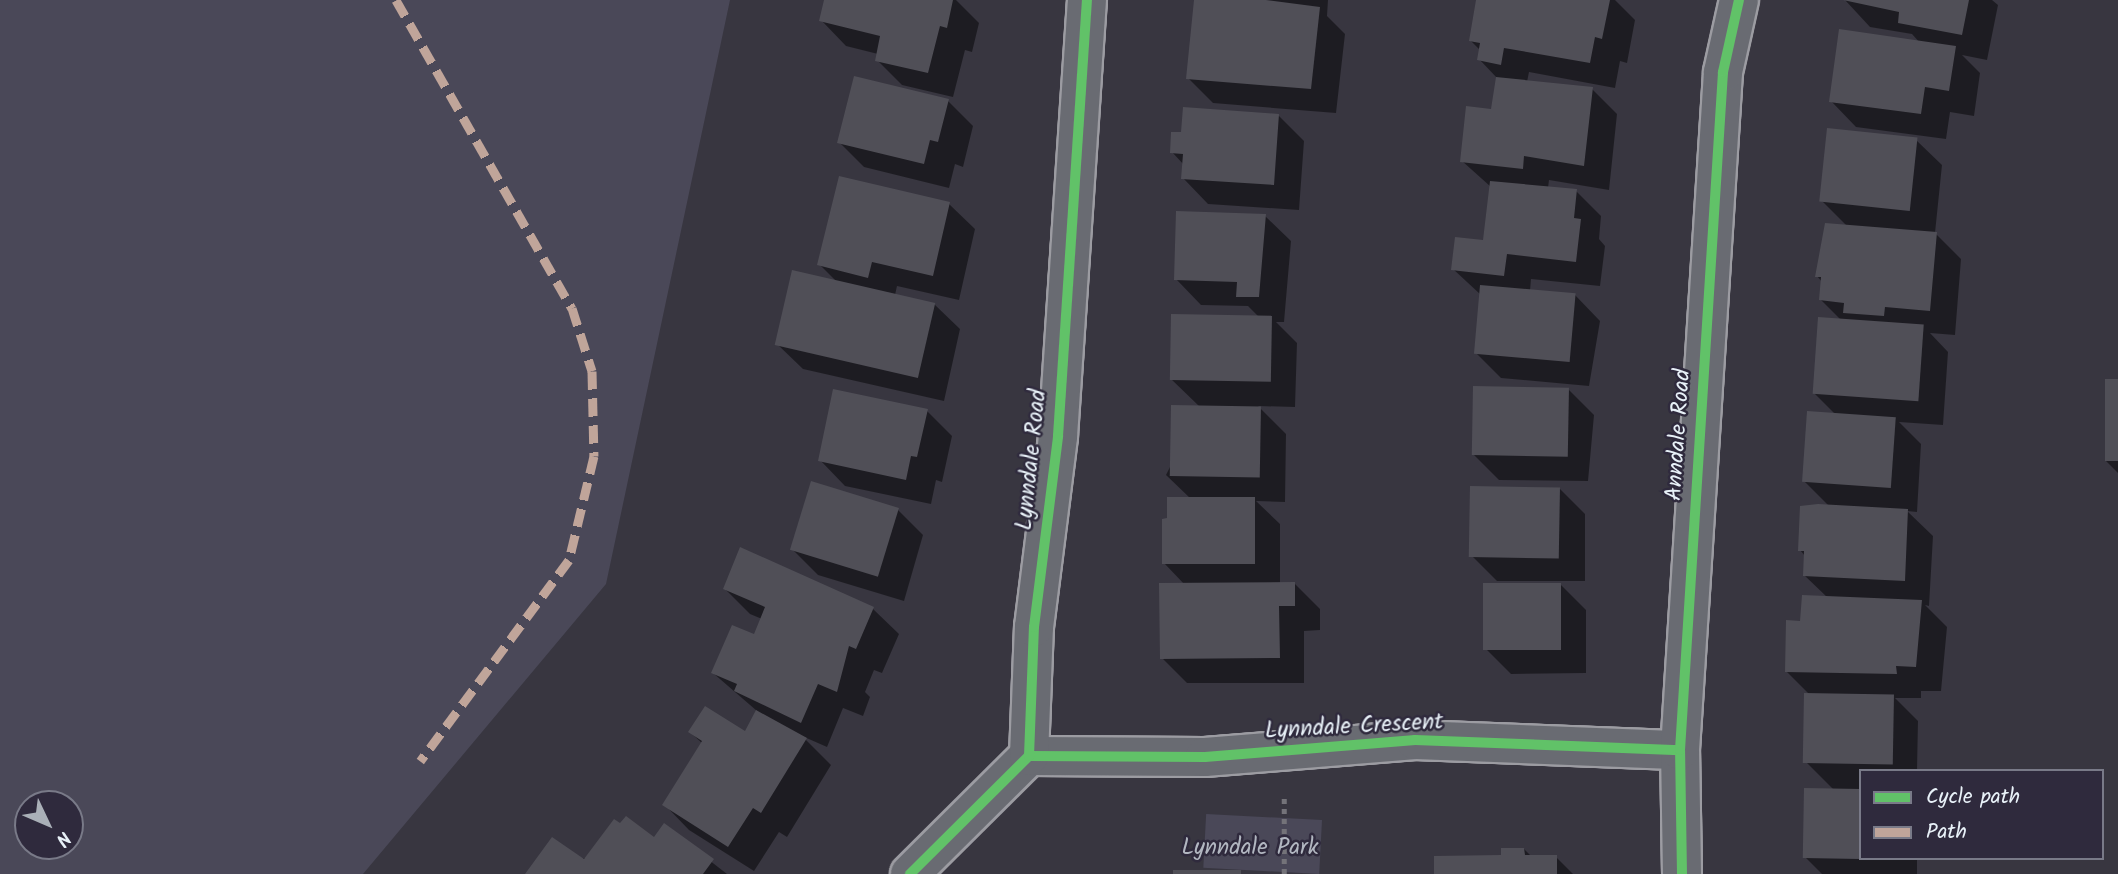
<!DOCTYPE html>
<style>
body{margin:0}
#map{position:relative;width:2118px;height:874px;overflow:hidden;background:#383640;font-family:Kalam,sans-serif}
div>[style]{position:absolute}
.green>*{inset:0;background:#4a4858;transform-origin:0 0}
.shadow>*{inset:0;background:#0007}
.building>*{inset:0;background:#504f57;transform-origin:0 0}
.path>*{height:4.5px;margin-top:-2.25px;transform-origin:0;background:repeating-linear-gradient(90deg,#747379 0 5px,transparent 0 10px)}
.roads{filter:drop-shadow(2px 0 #9c9ca2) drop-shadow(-2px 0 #9c9ca2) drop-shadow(0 2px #9c9ca2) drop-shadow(0 -2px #9c9ca2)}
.minor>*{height:38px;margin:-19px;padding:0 19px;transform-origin:19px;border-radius:19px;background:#696b72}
.quiet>*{height:9px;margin-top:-4.5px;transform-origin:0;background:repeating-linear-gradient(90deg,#c0a59a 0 18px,transparent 0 27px)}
.cycleway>*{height:10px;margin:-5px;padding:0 5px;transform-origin:5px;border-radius:5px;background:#61c268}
span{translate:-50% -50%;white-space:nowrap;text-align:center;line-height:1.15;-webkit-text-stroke:5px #2f2a3d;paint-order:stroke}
.street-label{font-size:23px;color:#e8f1f8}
.park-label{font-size:23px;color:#b2b7c1}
.legend{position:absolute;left:1859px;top:769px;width:245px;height:91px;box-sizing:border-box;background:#2f2a3d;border:2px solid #797a88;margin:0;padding:9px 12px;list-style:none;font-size:21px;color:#e8f1f8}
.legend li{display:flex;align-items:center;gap:14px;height:35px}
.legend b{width:35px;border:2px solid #797a88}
.north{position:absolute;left:14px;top:790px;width:70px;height:70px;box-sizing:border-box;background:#2f2a3d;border:2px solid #797a88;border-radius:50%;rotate:134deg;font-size:19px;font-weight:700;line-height:28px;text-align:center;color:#e8f1f8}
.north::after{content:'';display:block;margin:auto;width:24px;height:32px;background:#aab0b8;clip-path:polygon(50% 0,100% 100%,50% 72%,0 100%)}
</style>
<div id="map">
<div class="green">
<i style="clip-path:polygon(evenodd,0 0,730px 0,606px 584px,363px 874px,0 874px,0 0,28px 804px,70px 804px,70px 846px,28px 846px,28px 804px)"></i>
<i style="left:1322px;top:820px;width:54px;height:116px;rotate:93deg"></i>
</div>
<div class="shadow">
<i style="clip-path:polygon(826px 0,956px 0,979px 23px,972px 52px,965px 50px,953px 97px,902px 85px,877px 60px,878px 54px,846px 46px,821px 20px)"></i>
<i style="clip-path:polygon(1196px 0,1328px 0,1327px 16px,1345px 34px,1336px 113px,1213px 103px,1188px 78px)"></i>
<i style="clip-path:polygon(1478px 0,1615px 0,1635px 20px,1627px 63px,1620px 61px,1615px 88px,1529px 72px,1527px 82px,1592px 89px,1617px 114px,1609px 190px,1549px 180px,1548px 188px,1576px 191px,1601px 216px,1599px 239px,1605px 246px,1600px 286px,1531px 279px,1530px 291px,1575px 295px,1600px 321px,1589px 386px,1501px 378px,1476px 353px,1481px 295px,1453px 269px,1485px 242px,1491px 187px,1462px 161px,1493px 111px,1497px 78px,1479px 59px,1480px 50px,1471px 41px)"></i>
<i style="clip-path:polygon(1845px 0,1992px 0,1998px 5px,1987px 60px,1962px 55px,1980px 73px,1974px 116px,1950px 112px,1946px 139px,1856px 127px,1831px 101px,1920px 43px,1912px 34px,1870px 27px)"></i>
<i style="clip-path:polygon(948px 101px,973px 126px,963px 167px,955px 164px,949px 188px,864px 167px,839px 142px)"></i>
<i style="clip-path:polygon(1279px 116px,1304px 141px,1299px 210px,1208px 204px,1183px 178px,1184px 165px,1172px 152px)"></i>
<i style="clip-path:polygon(1916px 140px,1942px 165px,1935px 233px,1961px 259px,1955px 335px,1930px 333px,1948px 352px,1943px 425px,1899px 422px,1921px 444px,1917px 512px,1907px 511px,1933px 536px,1929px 606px,1925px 605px,1947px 627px,1941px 691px,1921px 691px,1921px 698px,1895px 698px,1918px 721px,1917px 771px,1861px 771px,1861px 858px,1917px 858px,1917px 874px,1822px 874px,1806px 858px,1834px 790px,1806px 762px,1810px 695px,1786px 671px,1802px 623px,1828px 598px,1804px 575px,1805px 556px,1800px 550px,1832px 509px,1804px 481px,1836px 415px,1815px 394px,1842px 321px,1821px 300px,1822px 282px,1817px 276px,1847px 226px,1822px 201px)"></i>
<i style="clip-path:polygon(949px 204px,975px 229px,959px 300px,897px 286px,895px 295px,934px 304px,960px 329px,944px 401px,803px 369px,777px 344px,837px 282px,819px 264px)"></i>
<i style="clip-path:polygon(1265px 216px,1291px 241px,1284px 322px,1276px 322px,1297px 343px,1295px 407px,1258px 406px,1286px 434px,1285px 502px,1256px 501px,1280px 524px,1280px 584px,1294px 583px,1320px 609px,1320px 630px,1304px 631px,1304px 683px,1187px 683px,1162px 658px,1185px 585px,1164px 563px,1169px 520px,1191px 499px,1166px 475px,1200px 407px,1171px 379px,1259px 317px,1248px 306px,1201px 305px,1176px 279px)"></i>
<i style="clip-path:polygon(2118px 381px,2118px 473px,2106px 461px)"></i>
<i style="clip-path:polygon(1568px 389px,1594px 415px,1588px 481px,1499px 480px,1473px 454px)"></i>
<i style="clip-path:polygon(927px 411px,952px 436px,942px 482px,936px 480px,931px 504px,845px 486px,820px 460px)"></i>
<i style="clip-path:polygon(1559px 488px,1585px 514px,1585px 581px,1497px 581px,1472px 556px)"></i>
<i style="clip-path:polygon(898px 510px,923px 535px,904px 601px,818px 575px,792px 549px)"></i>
<i style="clip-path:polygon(741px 549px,873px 609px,899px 634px,882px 673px,874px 670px,865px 692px,870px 697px,863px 716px,843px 708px,827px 747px,802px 736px,831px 765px,787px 837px,779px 832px,754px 871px,689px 830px,664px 804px,703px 744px,690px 732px,746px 733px,757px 711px,713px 673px,755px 636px,762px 619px,750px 614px,725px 589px)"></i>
<i style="clip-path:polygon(1561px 585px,1586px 610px,1586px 673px,1511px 674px,1486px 649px)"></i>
<i style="clip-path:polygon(664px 825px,727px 874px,527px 874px,655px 839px)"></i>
<i style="clip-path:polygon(1524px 849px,1532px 857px,1556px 857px,1573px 874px,1436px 874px)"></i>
</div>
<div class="building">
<i style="clip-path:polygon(824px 0,953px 0,947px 28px,940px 26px,928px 73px,875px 61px,880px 36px,819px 21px)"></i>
<i style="clip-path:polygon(1194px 0,1266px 0,1320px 7px,1311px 89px,1186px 79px)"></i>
<i style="clip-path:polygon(1476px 0,1610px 0,1602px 39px,1595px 37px,1590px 63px,1504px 48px,1501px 65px,1477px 60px,1480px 43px,1469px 41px)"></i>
<i style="clip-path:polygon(1843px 0,1969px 0,1962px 35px,1898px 23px,1899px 12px)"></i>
<i style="clip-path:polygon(1839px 29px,1956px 46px,1949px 91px,1925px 87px,1921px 114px,1829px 102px)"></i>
<i style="clip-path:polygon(854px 76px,949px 99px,938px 142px,930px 140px,924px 164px,837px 143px)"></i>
<i style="clip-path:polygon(1496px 77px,1593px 87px,1584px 166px,1524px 156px,1523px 169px,1460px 162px,1466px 106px,1491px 109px)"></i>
<i style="clip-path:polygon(1183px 107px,1279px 114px,1274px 185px,1181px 179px,1183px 154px,1170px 153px,1171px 132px,1181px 132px)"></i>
<i style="left:1827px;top:128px;width:91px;height:74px;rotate:6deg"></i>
<i style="clip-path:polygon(839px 176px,950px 202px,933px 276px,872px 262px,868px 278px,817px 265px)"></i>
<i style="clip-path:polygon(1490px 181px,1577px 189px,1574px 218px,1581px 219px,1576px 262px,1507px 254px,1504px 276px,1451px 270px,1455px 237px,1483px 240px)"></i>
<i style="clip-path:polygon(1176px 211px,1266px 214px,1259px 297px,1236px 297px,1237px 282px,1174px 280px)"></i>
<i style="clip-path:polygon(1825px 223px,1937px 232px,1930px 311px,1885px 307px,1884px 316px,1843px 313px,1844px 303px,1819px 300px,1821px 277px,1815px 277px)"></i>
<i style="left:792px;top:270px;width:147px;height:77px;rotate:13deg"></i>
<i style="left:1480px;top:285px;width:96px;height:69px;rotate:5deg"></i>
<i style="left:1171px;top:314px;width:101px;height:66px;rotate:1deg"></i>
<i style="left:1818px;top:317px;width:106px;height:77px;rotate:4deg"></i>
<i style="left:2105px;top:379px;width:13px;height:82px"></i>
<i style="left:1473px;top:386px;width:96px;height:69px;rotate:1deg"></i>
<i style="clip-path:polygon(833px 389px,928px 409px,917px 457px,911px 456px,906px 480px,818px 461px)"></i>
<i style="left:1171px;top:405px;width:90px;height:71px;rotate:1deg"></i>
<i style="left:1807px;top:411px;width:89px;height:71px;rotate:4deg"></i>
<i style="left:811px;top:481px;width:92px;height:72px;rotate:17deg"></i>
<i style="left:1470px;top:486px;width:90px;height:71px;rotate:1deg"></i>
<i style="clip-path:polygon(1167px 497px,1255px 497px,1255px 564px,1162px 564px,1162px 519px,1167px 518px)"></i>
<i style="clip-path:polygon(1818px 504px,1908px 509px,1905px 581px,1803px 576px,1804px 551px,1798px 551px,1800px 506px)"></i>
<i style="clip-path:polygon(740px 547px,874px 607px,856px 649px,849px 646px,837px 692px,818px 684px,801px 723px,734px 691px,737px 684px,711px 673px,732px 625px,754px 634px,765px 607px,723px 589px)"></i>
<i style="clip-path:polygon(1295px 582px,1295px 606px,1279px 606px,1280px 658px,1160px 659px,1159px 583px)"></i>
<i style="left:1483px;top:583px;width:78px;height:67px"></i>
<i style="clip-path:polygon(1802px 595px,1922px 600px,1916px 667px,1896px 666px,1897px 674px,1785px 672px,1786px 620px,1800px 621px)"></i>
<i style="left:1804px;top:693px;width:90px;height:70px;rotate:1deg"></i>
<i style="clip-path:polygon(705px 706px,745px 731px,756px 710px,807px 738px,761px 813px,753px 808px,728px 847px,662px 805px,702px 741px,688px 732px)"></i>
<i style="left:1804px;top:788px;width:57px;height:70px;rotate:1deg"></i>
<i style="clip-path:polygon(626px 816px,654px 837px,664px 823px,714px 859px,703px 874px,525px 874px,552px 837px,584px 859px,614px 819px,620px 823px)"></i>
<i style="clip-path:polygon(1501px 848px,1524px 848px,1525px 855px,1557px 855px,1557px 874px,1434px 874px,1434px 856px,1501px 855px)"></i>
<i style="left:1173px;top:870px;width:68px;height:4px"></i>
</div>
<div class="path">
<i style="left:1284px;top:874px;width:76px;rotate:-90deg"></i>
</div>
<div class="roads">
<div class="minor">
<i style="left:1029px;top:756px;width:176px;rotate:0.3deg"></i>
<i style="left:1205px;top:757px;width:211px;rotate:-4.6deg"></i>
<i style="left:1415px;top:740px;width:265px;rotate:2.2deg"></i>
<i style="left:910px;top:874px;width:168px;rotate:-44.8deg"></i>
<i style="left:1029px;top:756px;width:129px;rotate:-87.8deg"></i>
<i style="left:1034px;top:627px;width:193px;rotate:-82.8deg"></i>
<i style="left:1058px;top:436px;width:437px;rotate:-86.2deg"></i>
<i style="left:1682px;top:874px;width:124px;rotate:-90.9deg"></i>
<i style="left:1680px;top:750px;width:679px;rotate:-86.37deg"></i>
<i style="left:1723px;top:72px;width:74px;rotate:-77.5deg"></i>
</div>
</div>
<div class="quiet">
<i style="left:396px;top:0;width:355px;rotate:60.3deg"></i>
<i style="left:572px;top:308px;width:66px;rotate:72.4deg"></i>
<i style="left:592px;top:371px;width:85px;rotate:88.7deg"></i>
<i style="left:594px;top:456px;width:107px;rotate:103.5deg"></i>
<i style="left:569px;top:560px;width:250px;rotate:126.5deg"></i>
</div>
<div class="cycleway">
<i style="left:1029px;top:756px;width:176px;rotate:0.3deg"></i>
<i style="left:1205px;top:757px;width:211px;rotate:-4.6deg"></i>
<i style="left:1415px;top:740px;width:265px;rotate:2.2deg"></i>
<i style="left:910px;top:874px;width:168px;rotate:-44.8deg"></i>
<i style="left:1029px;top:756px;width:129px;rotate:-87.8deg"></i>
<i style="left:1034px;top:627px;width:193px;rotate:-82.8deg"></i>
<i style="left:1058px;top:436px;width:437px;rotate:-86.2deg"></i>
<i style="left:1682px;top:874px;width:124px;rotate:-90.9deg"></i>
<i style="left:1680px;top:750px;width:679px;rotate:-86.37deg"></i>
<i style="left:1723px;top:72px;width:74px;rotate:-77.5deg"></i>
</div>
<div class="street-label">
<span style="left:1679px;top:435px;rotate:-86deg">Anndale Road</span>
<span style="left:1032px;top:460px;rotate:-84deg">Lynndale Road</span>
<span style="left:1354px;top:727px;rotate:-3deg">Lynndale Crescent</span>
</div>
<div class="park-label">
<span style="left:1250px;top:848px">Lynndale Park</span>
</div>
<ul class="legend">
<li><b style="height:9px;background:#61c268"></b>Cycle path</li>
<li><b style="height:9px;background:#c0a59a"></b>Path</li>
</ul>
<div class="north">N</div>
</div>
